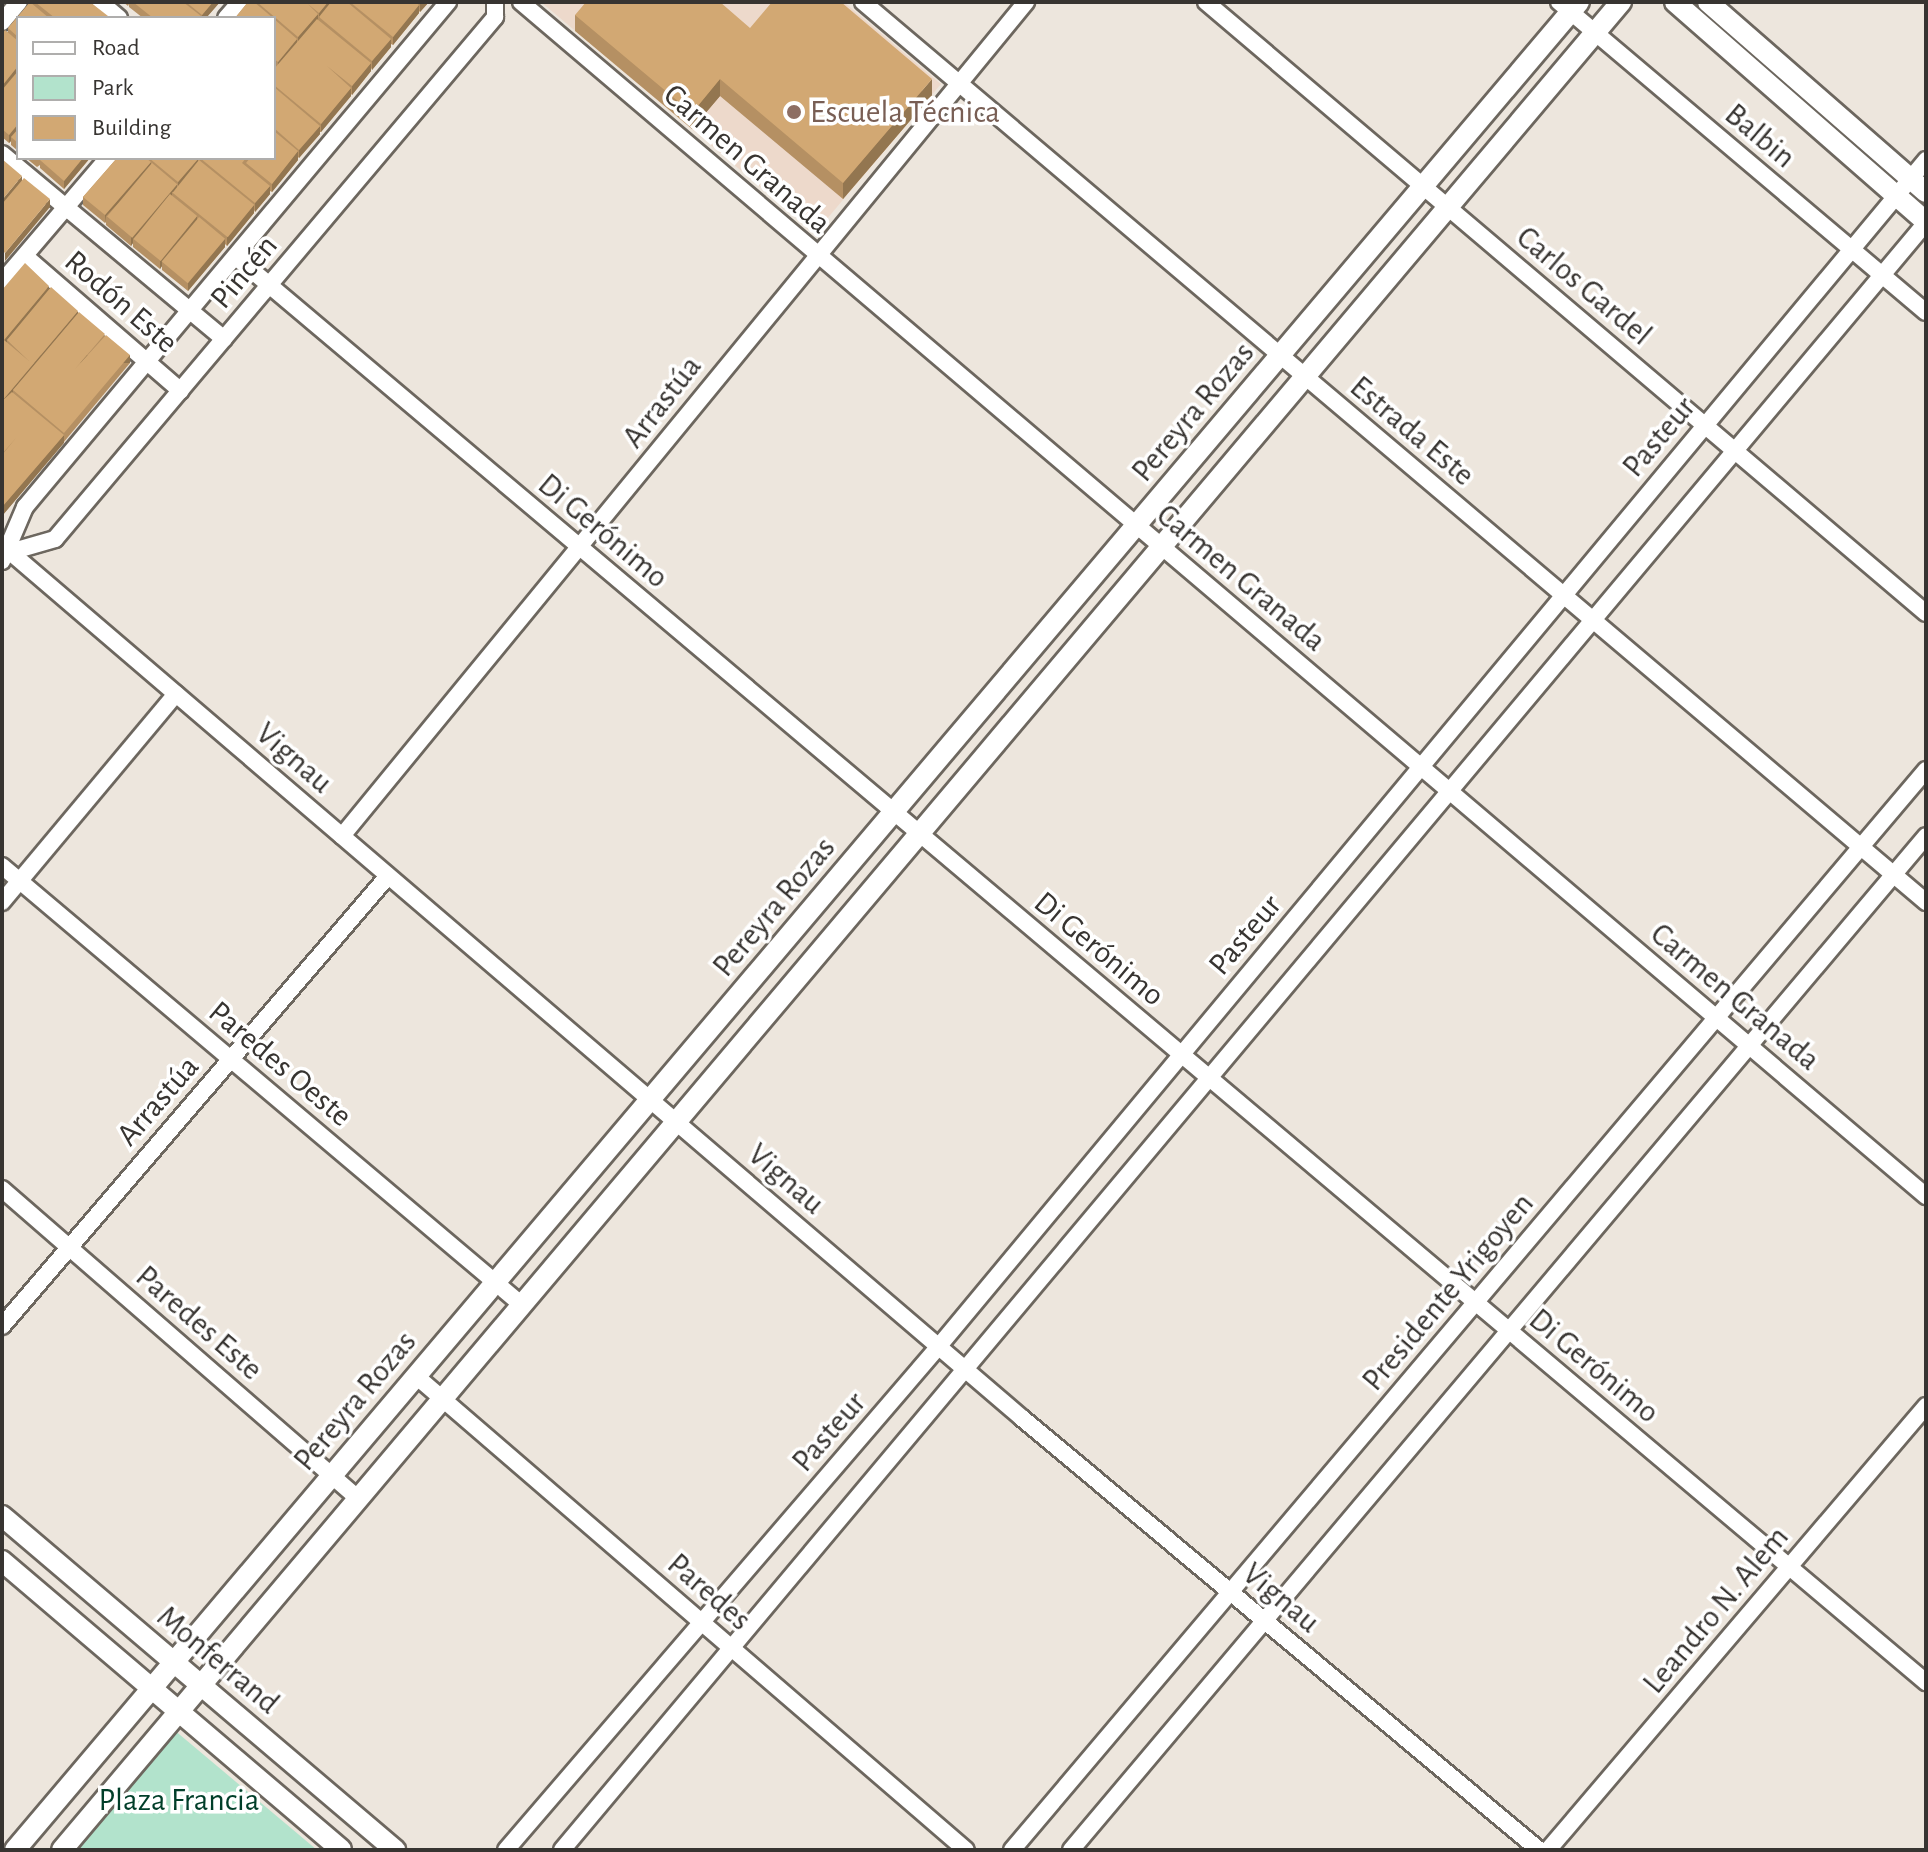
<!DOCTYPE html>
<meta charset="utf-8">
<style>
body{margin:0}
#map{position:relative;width:1928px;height:1852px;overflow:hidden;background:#ede6dd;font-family:"Alegreya Sans",sans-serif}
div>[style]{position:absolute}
.education>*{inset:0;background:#edd9cb}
.green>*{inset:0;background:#b2e3cc}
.roads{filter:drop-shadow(2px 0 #6d675f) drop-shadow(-2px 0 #6d675f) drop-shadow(0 2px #6d675f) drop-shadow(0 -2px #6d675f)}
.minor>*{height:16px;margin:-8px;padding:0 8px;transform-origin:8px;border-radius:8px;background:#fff}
.tertiary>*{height:20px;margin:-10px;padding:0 10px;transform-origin:10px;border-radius:10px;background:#fff}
.wall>*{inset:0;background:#b59063}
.shaded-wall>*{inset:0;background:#937650;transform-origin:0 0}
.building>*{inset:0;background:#d2a873;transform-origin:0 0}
.dots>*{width:22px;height:22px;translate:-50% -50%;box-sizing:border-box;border:4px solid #fff;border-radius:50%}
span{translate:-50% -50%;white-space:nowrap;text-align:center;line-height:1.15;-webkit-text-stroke:7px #fff;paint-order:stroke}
.education-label{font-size:32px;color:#785e54}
.left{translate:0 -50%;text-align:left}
.street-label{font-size:32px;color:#373431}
.park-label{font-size:32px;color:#003e29}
.frame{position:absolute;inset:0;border:4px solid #373431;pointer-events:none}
.legend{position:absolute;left:16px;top:16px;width:260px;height:144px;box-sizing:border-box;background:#fff;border:2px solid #afaead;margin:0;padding:10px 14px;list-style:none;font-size:24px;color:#373431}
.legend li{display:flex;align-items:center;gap:16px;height:40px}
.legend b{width:40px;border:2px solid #afaead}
</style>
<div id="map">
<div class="education">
<i style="clip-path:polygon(541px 2px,844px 2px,941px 84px,815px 233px)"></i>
</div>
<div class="green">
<i style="clip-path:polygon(173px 1729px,317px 1850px,70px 1850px)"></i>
</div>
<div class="roads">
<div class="minor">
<i style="left:100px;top:2px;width:25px;rotate:40deg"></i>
<i style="left:521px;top:2px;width:1844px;rotate:40.36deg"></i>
<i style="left:863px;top:2px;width:1393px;rotate:40.25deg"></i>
<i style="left:1206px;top:2px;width:944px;rotate:40.32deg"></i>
<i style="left:1559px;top:2px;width:480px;rotate:40.2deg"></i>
<i style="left:226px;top:18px;width:21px;rotate:-49deg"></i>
<i style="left:2px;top:22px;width:26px;rotate:-50deg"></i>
<i style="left:2px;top:154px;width:289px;rotate:39.8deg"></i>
<i style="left:25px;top:256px;width:206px;rotate:40.9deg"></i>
<i style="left:236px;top:257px;width:2211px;rotate:40.14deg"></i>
<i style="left:2px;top:282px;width:163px;rotate:-49.5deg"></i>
<i style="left:2px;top:545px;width:1343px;rotate:40.56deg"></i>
<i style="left:1022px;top:1418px;width:674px;rotate:39.88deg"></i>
<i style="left:10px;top:552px;width:47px;rotate:-16.1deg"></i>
<i style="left:55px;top:539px;width:683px;rotate:-49.87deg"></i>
<i style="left:495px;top:17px;width:15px;rotate:-90deg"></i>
<i style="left:2px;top:561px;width:59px;rotate:-66.9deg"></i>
<i style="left:25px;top:507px;width:659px;rotate:-50.05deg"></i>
<i style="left:342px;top:836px;width:1079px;rotate:-50.64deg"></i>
<i style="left:2px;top:866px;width:681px;rotate:40.17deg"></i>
<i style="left:2px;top:902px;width:271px;rotate:-50.1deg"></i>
<i style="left:2px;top:1189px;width:473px;rotate:41deg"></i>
<i style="left:2px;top:1326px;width:593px;rotate:-49.38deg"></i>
<i style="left:416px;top:1376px;width:726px;rotate:40.76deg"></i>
<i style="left:506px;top:1850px;width:664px;rotate:-49.33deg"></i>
<i style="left:939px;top:1346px;width:1543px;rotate:-50.23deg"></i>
<i style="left:562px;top:1850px;width:2123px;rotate:-50.03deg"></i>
<i style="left:1012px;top:1850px;width:1415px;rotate:-49.76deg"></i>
<i style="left:1071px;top:1850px;width:1326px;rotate:-49.86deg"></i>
<i style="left:1548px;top:1850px;width:583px;rotate:-49.59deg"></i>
</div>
<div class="tertiary">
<i style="left:1675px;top:2px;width:334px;rotate:41.2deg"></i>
<i style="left:1708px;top:2px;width:289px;rotate:41.1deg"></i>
<i style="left:2px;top:1516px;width:516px;rotate:40.36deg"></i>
<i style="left:2px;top:1561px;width:445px;rotate:40.4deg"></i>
<i style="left:15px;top:1850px;width:2421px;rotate:-49.76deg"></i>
<i style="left:62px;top:1850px;width:2418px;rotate:-49.85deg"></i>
</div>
</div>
<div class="wall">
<i style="clip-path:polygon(31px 2px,90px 2px,108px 18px,18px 18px,18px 151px,11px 145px,11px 141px,9px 143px,2px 137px,2px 34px,8px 32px,8px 28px)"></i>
<i style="clip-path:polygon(123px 2px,220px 2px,206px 18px,143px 18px,129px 7px,129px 4px,128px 6px)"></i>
<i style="clip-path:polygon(248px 2px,429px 2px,420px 12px,419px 11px,419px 13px,393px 45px,391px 44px,391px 47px,372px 70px,371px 68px,371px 71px,352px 95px,351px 94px,351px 96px,321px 132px,320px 132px,320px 134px,299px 158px,298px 157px,298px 160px,272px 192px,270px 191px,270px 194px,255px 212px,254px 210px,254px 213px,227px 246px,225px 244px,225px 247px,188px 291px,162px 270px,162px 266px,160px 269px,133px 247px,133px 243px,131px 246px,106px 225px,106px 222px,105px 223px,83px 205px,83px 197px,117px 158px,274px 158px,274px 18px,235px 18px)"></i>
<i style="clip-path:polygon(575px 15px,750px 28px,932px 95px,843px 199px,720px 96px,692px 129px,575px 31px)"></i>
<i style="clip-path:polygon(26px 158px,90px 158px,64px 189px,40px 168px,40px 165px,37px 167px)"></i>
<i style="clip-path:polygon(49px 289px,105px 336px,130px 363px,2px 516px,2px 290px)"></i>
</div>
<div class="shaded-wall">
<i style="clip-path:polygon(213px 2px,220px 2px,206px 18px,202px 18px,202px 15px)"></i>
<i style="clip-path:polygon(328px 2px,335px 2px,319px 18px,319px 13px)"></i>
<i style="clip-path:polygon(422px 2px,429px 2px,420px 12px,420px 4px)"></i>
<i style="clip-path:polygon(419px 5px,419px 13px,393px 45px,393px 37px)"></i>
<i style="clip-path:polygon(318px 14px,318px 23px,298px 45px,298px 37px)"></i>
<i style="clip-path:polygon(297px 39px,297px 47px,278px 70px,278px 62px)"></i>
<i style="clip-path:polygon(391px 39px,391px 47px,372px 70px,372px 61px)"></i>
<i style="clip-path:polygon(371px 63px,371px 71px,352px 95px,352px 86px)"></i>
<i style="clip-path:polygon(18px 66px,18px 75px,2px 94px,2px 86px)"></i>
<i style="clip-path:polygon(720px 79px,720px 96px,692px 129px,692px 113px)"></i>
<i style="clip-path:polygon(932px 79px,932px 95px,843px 199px,843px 183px)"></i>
<i style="clip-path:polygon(351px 88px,351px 96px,321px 132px,321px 124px)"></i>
<i style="clip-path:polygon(18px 124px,18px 132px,11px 137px,11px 141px,9px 143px,9px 135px)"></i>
<i style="clip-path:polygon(320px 126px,320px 134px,299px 158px,299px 150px)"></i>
<i style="clip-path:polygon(298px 151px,298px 160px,272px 192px,272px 184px)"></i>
<i style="clip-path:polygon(83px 158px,90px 158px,64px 189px,64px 181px)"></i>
<i style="clip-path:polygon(198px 159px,198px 167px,178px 190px,178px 182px)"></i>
<i style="clip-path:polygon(151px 162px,151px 170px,106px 216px,105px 223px,105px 215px)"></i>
<i style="clip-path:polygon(22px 176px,22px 184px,2px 208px,2px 200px)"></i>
<i style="clip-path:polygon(177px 184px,177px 192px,172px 192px,172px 197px,133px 239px,133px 243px,131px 246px,131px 238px)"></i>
<i style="clip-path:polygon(270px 186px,270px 194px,255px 212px,255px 203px)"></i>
<i style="clip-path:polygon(50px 199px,50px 207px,5px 261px,5px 253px)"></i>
<i style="clip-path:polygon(254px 205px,254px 213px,227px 246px,227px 237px)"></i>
<i style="clip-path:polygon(197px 216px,197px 224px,162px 262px,162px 266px,160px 269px,160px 261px)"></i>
<i style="clip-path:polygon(225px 239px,225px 247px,188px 291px,188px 283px)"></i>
<i style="clip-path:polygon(49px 286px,49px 294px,7px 340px,7px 345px,4px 340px)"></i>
<i style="clip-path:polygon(78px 311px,78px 319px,13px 390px,13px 396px,2px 401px)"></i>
<i style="left:130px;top:355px;width:8px;height:102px;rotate:90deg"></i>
<i style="clip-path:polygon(64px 435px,64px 443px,2px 516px,2px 507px)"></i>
</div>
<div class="building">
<i style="clip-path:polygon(30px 2px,49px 18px,18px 18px,18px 37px,8px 28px)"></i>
<i style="clip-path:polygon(35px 2px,90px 2px,108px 16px,106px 18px,55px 18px)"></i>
<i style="clip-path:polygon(133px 2px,183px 2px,201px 16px,199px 18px,153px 18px)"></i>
<i style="clip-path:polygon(186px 2px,213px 2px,202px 15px)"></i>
<i style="clip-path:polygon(248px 2px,254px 2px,273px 18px,235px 18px)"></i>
<i style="clip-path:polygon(257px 2px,328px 2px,319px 13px,308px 4px,318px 14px,298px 37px)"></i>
<i style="clip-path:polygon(331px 2px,347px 2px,391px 39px,372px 61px,319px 17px)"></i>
<i style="clip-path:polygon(350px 2px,415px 2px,419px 5px,393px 37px)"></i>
<i style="clip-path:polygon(586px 2px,720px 2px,750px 28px,772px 2px,841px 2px,932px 79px,843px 183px,720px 79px,692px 113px,575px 15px)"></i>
<i style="clip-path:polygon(274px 19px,297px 39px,278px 62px,274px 59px)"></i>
<i style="clip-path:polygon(317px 19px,371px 63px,352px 86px,327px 66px,351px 88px,321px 124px,274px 85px,274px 69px)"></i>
<i style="clip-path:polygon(5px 30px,18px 41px,18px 66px,2px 86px,2px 34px)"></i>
<i style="clip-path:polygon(18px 71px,18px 124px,9px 135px,2px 129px,2px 90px)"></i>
<i style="clip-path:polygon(274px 87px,320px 126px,299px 150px,274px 128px)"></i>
<i style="clip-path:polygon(18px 129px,18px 143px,11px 137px)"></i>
<i style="clip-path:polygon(274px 131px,298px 151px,272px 184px,246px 163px,250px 158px,274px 158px)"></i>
<i style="clip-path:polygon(41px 158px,83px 158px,64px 181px,40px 160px)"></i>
<i style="clip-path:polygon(117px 158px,146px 158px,151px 162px,105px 215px,83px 197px)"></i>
<i style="clip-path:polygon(149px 158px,197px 158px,198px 159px,178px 182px)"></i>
<i style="clip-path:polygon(200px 158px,246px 158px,242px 163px,270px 186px,255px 203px)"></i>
<i style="clip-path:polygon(2px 159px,22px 176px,2px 200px)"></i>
<i style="left:199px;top:160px;width:71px;height:42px;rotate:39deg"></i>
<i style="left:152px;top:163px;width:33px;height:70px;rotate:40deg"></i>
<i style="clip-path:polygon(24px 178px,50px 199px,5px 253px,2px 250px,2px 204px)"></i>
<i style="left:170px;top:194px;width:35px;height:58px;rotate:39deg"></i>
<i style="left:199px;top:217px;width:34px;height:58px;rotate:40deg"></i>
<i style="clip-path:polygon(25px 263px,49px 286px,4px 340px,29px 361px,7px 340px,51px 287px,78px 311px,2px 401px,2px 290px)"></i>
<i style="clip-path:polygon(79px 312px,105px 334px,75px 369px,106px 335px,130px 355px,64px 433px,13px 390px)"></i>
<i style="clip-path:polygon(12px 392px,64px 435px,2px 507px,2px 455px,16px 438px,2px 454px,2px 401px)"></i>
</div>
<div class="dots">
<i style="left:794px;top:112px;background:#8d6e63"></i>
</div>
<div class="education-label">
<span class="left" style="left:810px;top:112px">Escuela Técnica</span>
</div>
<div class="street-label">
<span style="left:1760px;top:136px;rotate:40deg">Balbin</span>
<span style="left:747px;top:159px;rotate:41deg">Carmen Granada</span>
<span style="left:244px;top:272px;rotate:-50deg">Pincén</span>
<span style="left:1584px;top:286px;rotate:40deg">Carlos Gardel</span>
<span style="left:121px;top:302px;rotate:41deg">Rodón Este</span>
<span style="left:662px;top:402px;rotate:-52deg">Arrastúa</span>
<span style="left:1193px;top:412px;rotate:-50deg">Pereyra Rozas</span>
<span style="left:1412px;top:431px;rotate:40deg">Estrada Este</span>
<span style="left:1659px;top:437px;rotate:-50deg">Pasteur</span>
<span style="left:603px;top:531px;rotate:40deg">Di Gerónimo</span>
<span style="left:1241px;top:578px;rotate:40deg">Carmen Granada</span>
<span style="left:294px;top:758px;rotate:41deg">Vignau</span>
<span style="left:774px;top:907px;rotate:-50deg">Pereyra Rozas</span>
<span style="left:1245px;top:935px;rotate:-50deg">Pasteur</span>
<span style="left:1099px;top:949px;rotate:40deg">Di Gerónimo</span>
<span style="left:1735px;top:997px;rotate:40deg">Carmen Granada</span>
<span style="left:280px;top:1064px;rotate:40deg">Paredes Oeste</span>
<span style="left:158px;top:1101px;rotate:-49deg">Arrastúa</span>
<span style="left:786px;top:1179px;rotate:41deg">Vignau</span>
<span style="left:1448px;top:1292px;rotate:-50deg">Presidente Yrigoyen</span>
<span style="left:199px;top:1323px;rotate:41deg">Paredes Este</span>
<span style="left:1594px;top:1366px;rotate:40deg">Di Gerónimo</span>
<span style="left:355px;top:1401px;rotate:-50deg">Pereyra Rozas</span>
<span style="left:829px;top:1432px;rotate:-49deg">Pasteur</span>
<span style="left:709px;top:1592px;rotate:41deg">Paredes</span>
<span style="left:1281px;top:1598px;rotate:40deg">Vignau</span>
<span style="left:1716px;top:1610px;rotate:-50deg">Leandro N. Alem</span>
<span style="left:218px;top:1660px;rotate:40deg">Monferrand</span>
</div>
<div class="park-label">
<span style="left:179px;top:1800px">Plaza Francia</span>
</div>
<div class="frame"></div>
<ul class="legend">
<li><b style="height:10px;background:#fff"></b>Road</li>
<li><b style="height:22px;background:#b2e3cc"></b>Park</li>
<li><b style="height:22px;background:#d2a873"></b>Building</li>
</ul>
</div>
